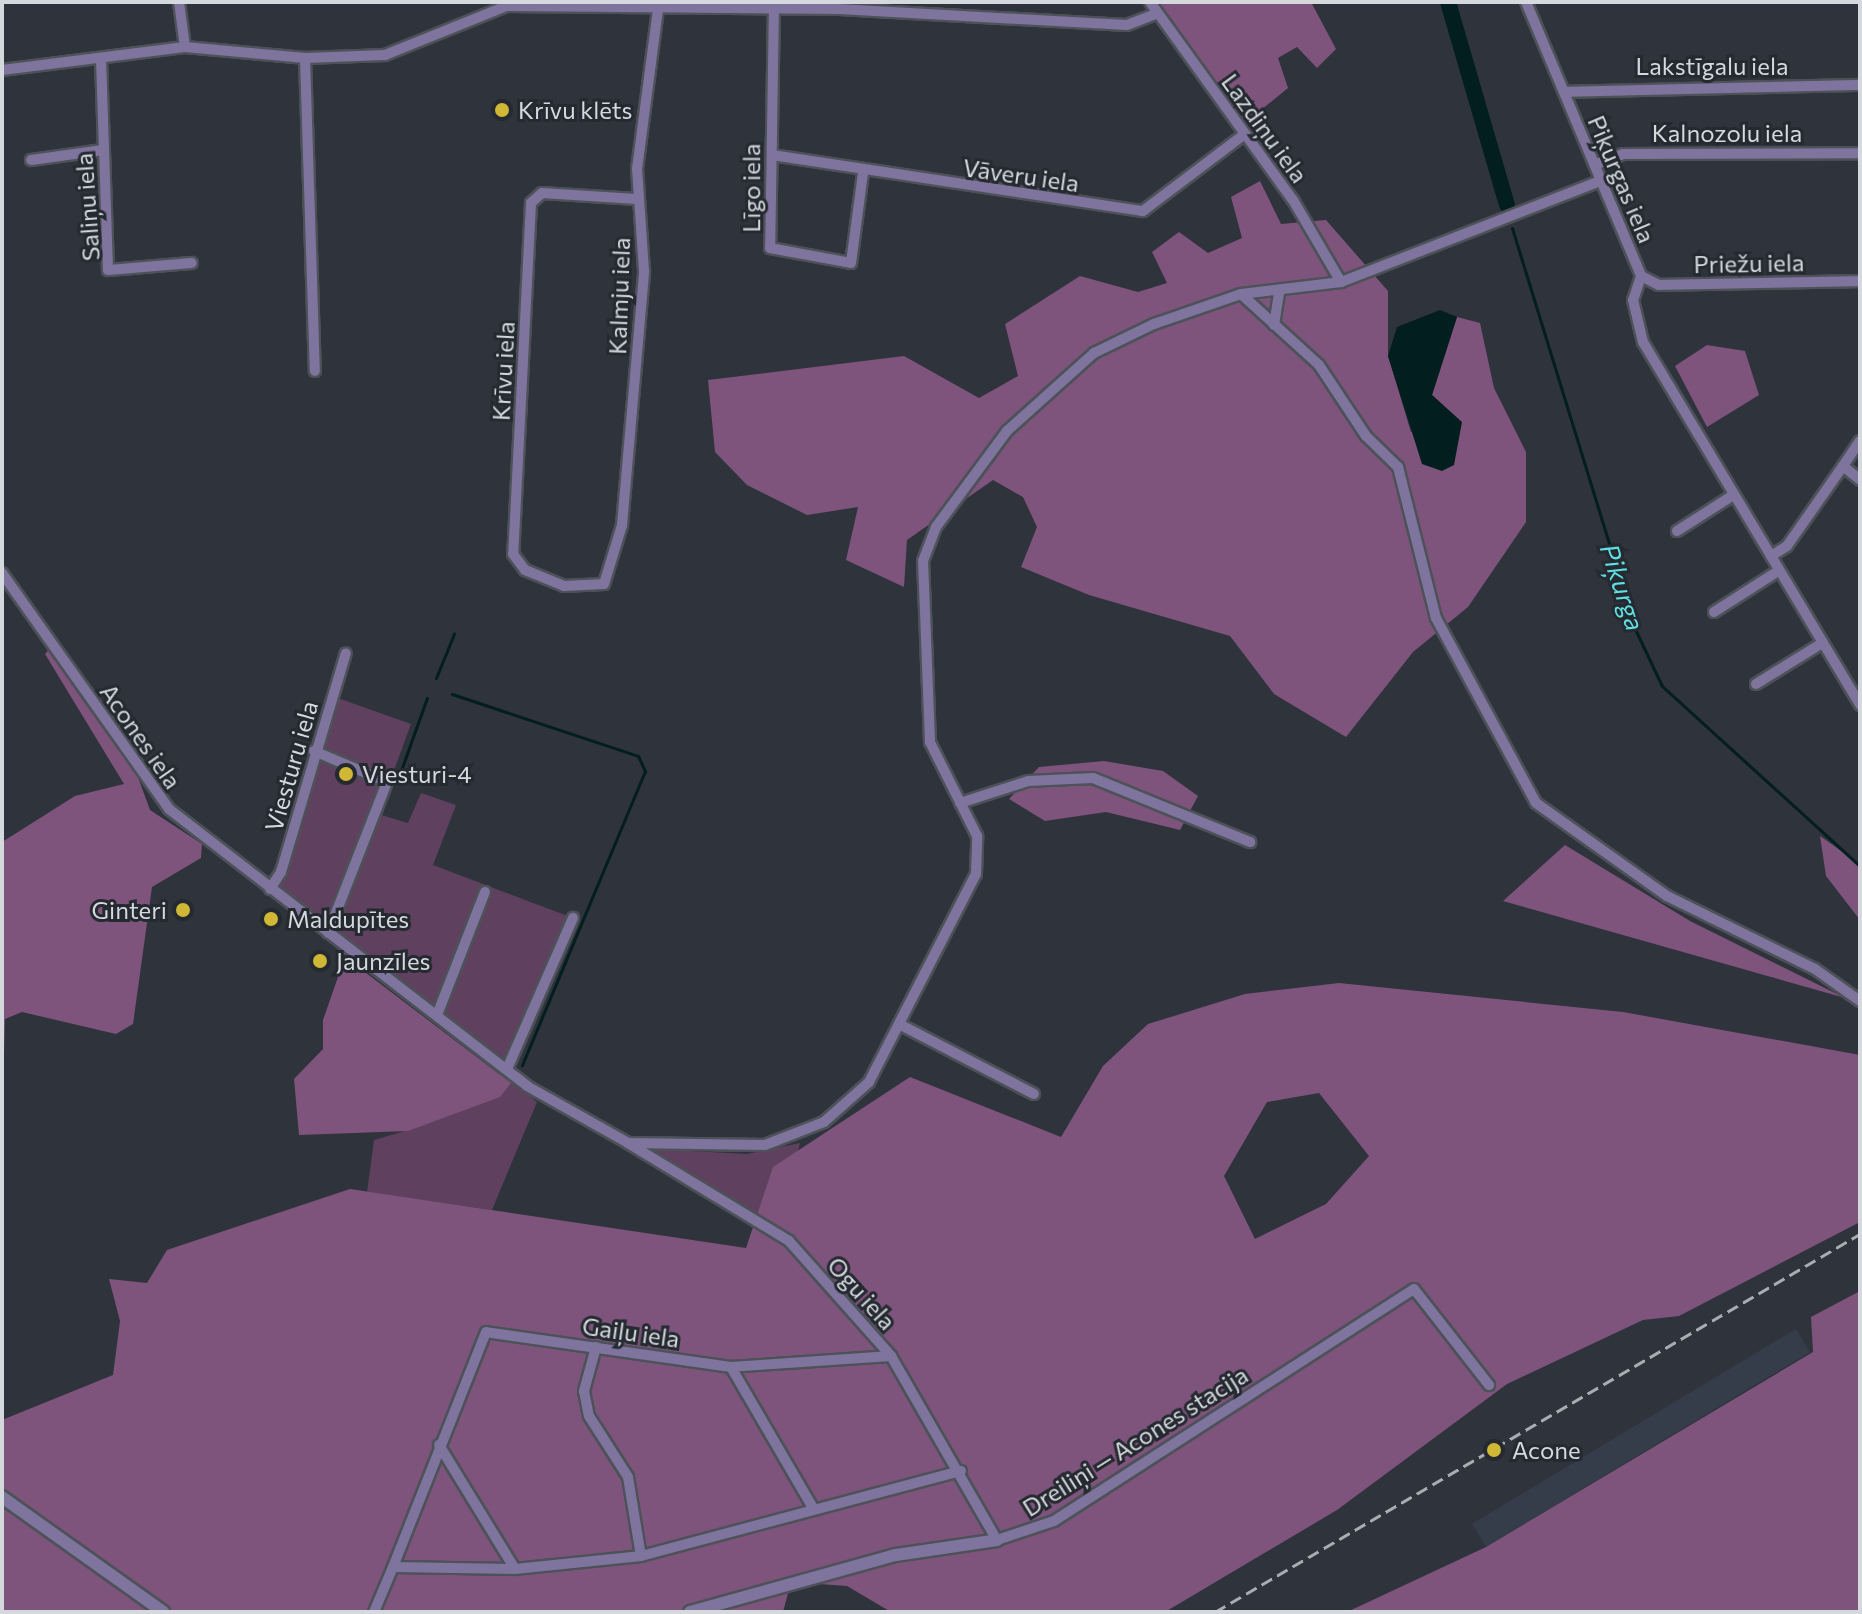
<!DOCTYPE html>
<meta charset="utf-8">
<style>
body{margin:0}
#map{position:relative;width:1862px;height:1614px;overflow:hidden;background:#2f333b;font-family:Commissioner,sans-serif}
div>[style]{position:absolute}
.built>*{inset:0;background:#363d4a;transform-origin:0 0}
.green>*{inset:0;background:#5f405e}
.forest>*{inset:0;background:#7e547d}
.water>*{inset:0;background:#031e1e}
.stream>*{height:3px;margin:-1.5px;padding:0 1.5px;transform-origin:1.5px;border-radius:1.5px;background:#031e1e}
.river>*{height:16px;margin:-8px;padding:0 8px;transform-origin:8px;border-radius:8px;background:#031e1e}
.roads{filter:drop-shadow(2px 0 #4d5158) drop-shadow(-2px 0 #4d5158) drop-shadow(0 2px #4d5158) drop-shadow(0 -2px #4d5158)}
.minor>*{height:10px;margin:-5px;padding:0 5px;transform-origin:5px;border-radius:5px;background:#7e749e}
.tertiary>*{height:12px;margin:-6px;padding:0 6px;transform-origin:6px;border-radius:6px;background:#7e749e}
.rail>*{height:3px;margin-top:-1.5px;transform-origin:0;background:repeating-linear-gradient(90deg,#a9acb2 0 12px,transparent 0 18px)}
.dots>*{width:22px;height:22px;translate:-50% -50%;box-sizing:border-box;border:4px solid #252930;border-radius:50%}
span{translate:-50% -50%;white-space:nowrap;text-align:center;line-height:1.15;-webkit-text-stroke:6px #252930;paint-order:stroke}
.street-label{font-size:24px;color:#d5d8dd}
.poi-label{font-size:24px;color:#d5d8dd}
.left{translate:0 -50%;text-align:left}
.right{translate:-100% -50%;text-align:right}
.water-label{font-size:26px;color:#5fdfe1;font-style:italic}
.frame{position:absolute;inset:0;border:4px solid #d5d8dd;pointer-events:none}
</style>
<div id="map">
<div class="built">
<i style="left:1796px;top:1329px;width:27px;height:378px;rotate:59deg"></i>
</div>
<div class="green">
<i style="clip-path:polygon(332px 696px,411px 724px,378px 814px,408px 823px,421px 793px,456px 805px,433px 865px,573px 918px,507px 1069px,270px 889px,281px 872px)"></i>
<i style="clip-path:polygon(504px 1075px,537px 1102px,492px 1210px,367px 1192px,374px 1140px,415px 1128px,456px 1081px)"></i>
<i style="clip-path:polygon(800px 1143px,780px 1225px,653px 1155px,655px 1149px,747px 1154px)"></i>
</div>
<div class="forest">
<i style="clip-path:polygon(1158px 2px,1311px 2px,1336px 49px,1317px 68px,1297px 47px,1278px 58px,1288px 88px,1240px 127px)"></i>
<i style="clip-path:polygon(1260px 181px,1281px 224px,1326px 220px,1388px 291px,1388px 356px,1411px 432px,1443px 405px,1432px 395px,1457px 317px,1480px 323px,1494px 388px,1526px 452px,1526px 522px,1468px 607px,1413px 652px,1346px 737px,1274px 694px,1230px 636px,1089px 595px,1021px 567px,1037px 527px,1023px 497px,993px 480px,907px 540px,904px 587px,846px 560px,858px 507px,807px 515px,747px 485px,715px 452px,708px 380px,904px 356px,979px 398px,1018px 376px,1005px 324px,1080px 276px,1138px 292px,1167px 283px,1152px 252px,1179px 232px,1208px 253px,1242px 238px,1231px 197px)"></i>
<i style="clip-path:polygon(1707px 345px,1745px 351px,1759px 395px,1707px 427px,1675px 366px)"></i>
<i style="clip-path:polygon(53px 645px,135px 769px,150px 810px,202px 844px,201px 858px,152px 887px,133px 1024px,116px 1034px,22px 1012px,5px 1019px,2px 1125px,2px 842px,75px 796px,124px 784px,45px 654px)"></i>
<i style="clip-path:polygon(1104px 761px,1163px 771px,1198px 796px,1180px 830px,1106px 812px,1045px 821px,1009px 799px,1039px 767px)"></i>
<i style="clip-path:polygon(1820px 836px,1860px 864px,1860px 920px,1826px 876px)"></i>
<i style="clip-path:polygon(1565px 845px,1690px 921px,1845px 998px,1503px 901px)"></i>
<i style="clip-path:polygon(345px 957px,511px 1083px,500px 1097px,408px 1131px,299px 1135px,294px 1079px,323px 1049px,323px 1020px)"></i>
<i style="clip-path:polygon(evenodd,1339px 983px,1623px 1012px,1860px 1055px,1860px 1222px,1679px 1316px,1643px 1320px,1507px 1384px,1337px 1510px,1165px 1612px,891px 1612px,847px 1586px,791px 1582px,783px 1612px,2px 1612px,2px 1420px,113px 1375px,120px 1321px,109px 1279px,147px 1283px,167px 1250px,350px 1189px,746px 1248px,773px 1167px,910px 1077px,1061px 1137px,1103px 1066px,1148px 1024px,1245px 994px,1339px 983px,1319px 1093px,1369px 1156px,1326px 1204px,1255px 1239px,1224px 1176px,1267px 1102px,1319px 1093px)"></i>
<i style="clip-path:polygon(1860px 1291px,1860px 1612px,1347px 1612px,1486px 1547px,1813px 1352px,1811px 1317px)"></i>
</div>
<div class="water">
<i style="clip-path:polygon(1440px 310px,1457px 317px,1432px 395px,1462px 422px,1454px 465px,1442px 471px,1422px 464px,1388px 356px,1397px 327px)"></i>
</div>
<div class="stream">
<i style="left:1512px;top:228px;width:419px;rotate:72.9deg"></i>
<i style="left:1635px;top:629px;width:63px;rotate:64.7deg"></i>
<i style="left:1662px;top:686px;width:268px;rotate:42.3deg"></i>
<i style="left:436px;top:678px;width:48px;rotate:-67.8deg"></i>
<i style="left:452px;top:694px;width:196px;rotate:18.4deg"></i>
<i style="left:638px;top:756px;width:17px;rotate:65deg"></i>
<i style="left:645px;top:771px;width:319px;rotate:112.7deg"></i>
<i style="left:399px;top:776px;width:83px;rotate:-70.3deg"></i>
</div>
<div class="river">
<i style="left:1448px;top:2px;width:211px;rotate:73.8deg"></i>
</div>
<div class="roads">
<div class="minor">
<i style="left:179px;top:2px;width:45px;rotate:82.4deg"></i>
<i style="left:1150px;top:2px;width:244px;rotate:54.2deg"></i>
<i style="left:1293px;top:200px;width:95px;rotate:59.7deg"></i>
<i style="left:1526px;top:2px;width:297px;rotate:67.2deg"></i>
<i style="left:774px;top:4px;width:244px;rotate:90.9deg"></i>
<i style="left:770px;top:248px;width:82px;rotate:10.5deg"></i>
<i style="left:851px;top:263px;width:91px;rotate:-82.4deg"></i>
<i style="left:305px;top:58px;width:313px;rotate:88.2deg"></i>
<i style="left:101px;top:59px;width:211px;rotate:88.1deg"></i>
<i style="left:108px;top:270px;width:84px;rotate:-4.8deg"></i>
<i style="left:2px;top:70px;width:184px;rotate:-7.2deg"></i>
<i style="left:185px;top:47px;width:121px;rotate:5.2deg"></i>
<i style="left:305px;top:58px;width:80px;rotate:-2.1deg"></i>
<i style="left:385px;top:55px;width:131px;rotate:-22deg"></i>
<i style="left:506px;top:6px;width:333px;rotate:0.5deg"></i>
<i style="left:839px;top:9px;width:288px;rotate:3.2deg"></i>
<i style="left:1127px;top:25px;width:31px;rotate:-21deg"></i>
<i style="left:1564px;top:92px;width:296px;rotate:-1.4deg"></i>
<i style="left:772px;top:155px;width:375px;rotate:8.6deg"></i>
<i style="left:1143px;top:211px;width:123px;rotate:-37.1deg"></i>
<i style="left:31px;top:160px;width:73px;rotate:-7.9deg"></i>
<i style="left:1597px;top:164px;width:28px;rotate:-21deg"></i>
<i style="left:1623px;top:154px;width:237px;rotate:-0.2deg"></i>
<i style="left:636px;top:199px;width:94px;rotate:-176.3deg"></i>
<i style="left:542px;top:193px;width:15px;rotate:138deg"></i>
<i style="left:531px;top:203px;width:351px;rotate:92.9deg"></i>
<i style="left:513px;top:554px;width:20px;rotate:53deg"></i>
<i style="left:525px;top:570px;width:42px;rotate:22.3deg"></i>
<i style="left:564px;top:586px;width:40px;rotate:-2.9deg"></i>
<i style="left:604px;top:584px;width:62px;rotate:-73deg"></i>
<i style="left:622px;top:525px;width:255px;rotate:-85deg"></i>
<i style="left:644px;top:271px;width:102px;rotate:-93.9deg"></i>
<i style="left:637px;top:169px;width:168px;rotate:-82.5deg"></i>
<i style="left:1641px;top:276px;width:25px;rotate:108deg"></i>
<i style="left:1633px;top:300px;width:43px;rotate:76.6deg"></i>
<i style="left:1643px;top:342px;width:423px;rotate:59.1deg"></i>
<i style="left:1641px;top:276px;width:20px;rotate:27deg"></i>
<i style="left:1659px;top:285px;width:201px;rotate:-1.1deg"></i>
<i style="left:1241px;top:294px;width:105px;rotate:42.3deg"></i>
<i style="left:1319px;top:365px;width:85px;rotate:56.5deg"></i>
<i style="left:1366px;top:436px;width:45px;rotate:44.1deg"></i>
<i style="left:1398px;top:467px;width:156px;rotate:75.9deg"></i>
<i style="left:1436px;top:618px;width:210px;rotate:61.6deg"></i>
<i style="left:1536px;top:803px;width:161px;rotate:35.4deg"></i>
<i style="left:1667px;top:896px;width:165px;rotate:26.3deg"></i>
<i style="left:1815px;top:969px;width:55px;rotate:35.4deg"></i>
<i style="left:1274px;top:325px;width:36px;rotate:-81deg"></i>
<i style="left:1843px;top:466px;width:30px;rotate:-56deg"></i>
<i style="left:1677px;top:531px;width:65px;rotate:-32.5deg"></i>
<i style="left:1771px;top:556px;width:19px;rotate:-32deg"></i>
<i style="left:1787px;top:546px;width:98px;rotate:-55deg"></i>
<i style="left:1843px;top:466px;width:22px;rotate:39deg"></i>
<i style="left:2px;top:573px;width:289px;rotate:54.7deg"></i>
<i style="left:169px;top:809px;width:453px;rotate:37.7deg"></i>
<i style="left:527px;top:1086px;width:116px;rotate:29.4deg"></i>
<i style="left:628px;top:1143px;width:137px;rotate:0.8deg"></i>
<i style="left:765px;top:1145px;width:63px;rotate:-21.3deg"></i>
<i style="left:824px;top:1122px;width:60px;rotate:-41.6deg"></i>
<i style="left:869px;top:1082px;width:234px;rotate:-62.8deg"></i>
<i style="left:976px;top:874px;width:38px;rotate:-88deg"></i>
<i style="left:977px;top:836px;width:105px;rotate:-116.6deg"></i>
<i style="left:930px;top:742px;width:181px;rotate:-92.2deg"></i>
<i style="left:923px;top:561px;width:36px;rotate:-69deg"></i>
<i style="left:936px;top:527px;width:119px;rotate:-53.5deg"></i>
<i style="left:1007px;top:431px;width:117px;rotate:-41.9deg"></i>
<i style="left:1094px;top:353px;width:67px;rotate:-25.8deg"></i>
<i style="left:1154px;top:324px;width:92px;rotate:-19deg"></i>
<i style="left:1241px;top:294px;width:101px;rotate:-6.8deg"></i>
<i style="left:1341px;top:282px;width:280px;rotate:-21.3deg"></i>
<i style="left:1714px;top:612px;width:72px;rotate:-32.6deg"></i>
<i style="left:1756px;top:684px;width:78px;rotate:-31.8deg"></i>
<i style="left:314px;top:751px;width:79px;rotate:23deg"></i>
<i style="left:387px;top:782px;width:162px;rotate:111.3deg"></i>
<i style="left:960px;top:803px;width:71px;rotate:-17.9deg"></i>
<i style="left:1028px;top:781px;width:65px;rotate:-2.6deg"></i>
<i style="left:1093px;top:778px;width:170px;rotate:22.2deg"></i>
<i style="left:270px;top:889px;width:20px;rotate:-57deg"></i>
<i style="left:281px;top:872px;width:228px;rotate:-73.5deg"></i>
<i style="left:437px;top:1015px;width:132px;rotate:-68.7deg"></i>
<i style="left:899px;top:1024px;width:152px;rotate:27.4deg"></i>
<i style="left:507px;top:1069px;width:165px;rotate:-66.4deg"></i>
<i style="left:628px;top:1143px;width:188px;rotate:31.3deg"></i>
<i style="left:789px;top:1241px;width:154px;rotate:48.4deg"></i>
<i style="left:891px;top:1356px;width:212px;rotate:60.1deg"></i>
<i style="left:997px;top:1540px;width:60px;rotate:-18.4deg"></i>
<i style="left:1054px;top:1521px;width:428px;rotate:-32.8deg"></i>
<i style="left:1414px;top:1289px;width:122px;rotate:52deg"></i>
<i style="left:596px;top:1347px;width:46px;rotate:105.3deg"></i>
<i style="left:584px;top:1391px;width:25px;rotate:79deg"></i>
<i style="left:589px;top:1416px;width:72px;rotate:57.4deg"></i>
<i style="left:628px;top:1477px;width:80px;rotate:80.7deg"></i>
<i style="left:891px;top:1356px;width:160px;rotate:176.1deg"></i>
<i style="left:731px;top:1367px;width:247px;rotate:-171.9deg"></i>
<i style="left:486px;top:1332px;width:253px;rotate:111.6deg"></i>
<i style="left:393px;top:1567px;width:122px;rotate:0.9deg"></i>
<i style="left:515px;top:1569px;width:127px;rotate:-5.9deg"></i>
<i style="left:641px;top:1556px;width:331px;rotate:-14.9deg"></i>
<i style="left:731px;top:1367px;width:161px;rotate:59.8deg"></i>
<i style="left:439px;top:1445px;width:145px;rotate:58.5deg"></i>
<i style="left:374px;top:1612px;width:49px;rotate:-67.1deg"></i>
</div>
<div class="tertiary">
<i style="left:2px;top:1497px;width:198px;rotate:35.5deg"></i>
<i style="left:690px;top:1612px;width:214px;rotate:-15.5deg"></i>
<i style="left:896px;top:1555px;width:102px;rotate:-8.4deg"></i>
</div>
</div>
<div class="rail">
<i style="left:1215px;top:1612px;width:748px;rotate:-30.37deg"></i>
</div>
<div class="dots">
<i style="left:502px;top:110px;background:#d0b736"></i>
<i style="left:346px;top:774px;background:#d0b736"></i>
<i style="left:183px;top:910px;background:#d0b736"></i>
<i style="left:271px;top:919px;background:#d0b736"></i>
<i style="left:320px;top:961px;background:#d0b736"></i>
<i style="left:1494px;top:1450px;background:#d0b736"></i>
</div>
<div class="street-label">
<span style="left:1712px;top:66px">Lakstīgalu iela</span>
<span style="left:1265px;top:128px;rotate:54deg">Lazdiņu iela</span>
<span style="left:1727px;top:133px">Kalnozolu iela</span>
<span style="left:1021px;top:175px;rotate:8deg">Vāveru iela</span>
<span style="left:1622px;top:179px;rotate:67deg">Piķurgas iela</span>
<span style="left:751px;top:188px;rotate:-90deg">Līgo iela</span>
<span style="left:87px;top:207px;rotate:-94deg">Saliņu iela</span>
<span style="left:1749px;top:263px;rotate:-1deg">Priežu iela</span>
<span style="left:619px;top:296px;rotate:-88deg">Kalmju iela</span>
<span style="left:503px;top:371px;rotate:-87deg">Krīvu iela</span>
<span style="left:141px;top:736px;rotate:55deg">Acones iela</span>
<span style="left:291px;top:766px;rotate:-74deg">Viesturu iela</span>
<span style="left:862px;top:1293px;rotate:48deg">Ogu iela</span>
<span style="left:631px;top:1332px;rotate:8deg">Gaiļu iela</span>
<span style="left:1135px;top:1441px;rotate:-32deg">Dreiliņi — Acones stacija</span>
</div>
<div class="poi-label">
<span class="left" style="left:518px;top:110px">Krīvu klēts</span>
<span class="left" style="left:362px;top:774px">Viesturi-4</span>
<span class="right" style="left:167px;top:910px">Ginteri</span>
<span class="left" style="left:287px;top:919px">Maldupītes</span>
<span class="left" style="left:336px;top:961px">Jaunzīles</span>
<span class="left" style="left:1512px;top:1450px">Acone</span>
</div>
<div class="water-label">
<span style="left:1623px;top:587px;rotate:72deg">Piķurga</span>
</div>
<div class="frame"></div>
</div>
